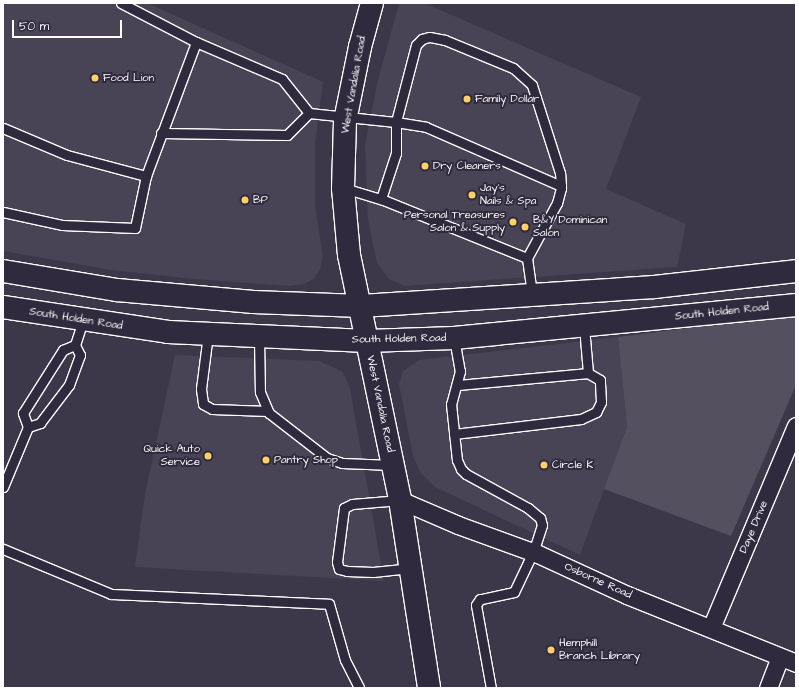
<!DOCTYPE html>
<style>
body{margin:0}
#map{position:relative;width:799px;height:691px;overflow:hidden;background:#3c3749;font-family:"Architects Daughter",sans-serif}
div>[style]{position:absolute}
.built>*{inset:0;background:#494455}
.green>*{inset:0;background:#555060}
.roads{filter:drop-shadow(1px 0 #fff) drop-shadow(-1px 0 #fff) drop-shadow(0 1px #fff) drop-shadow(0 -1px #fff)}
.service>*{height:9px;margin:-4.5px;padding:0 4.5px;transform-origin:4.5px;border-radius:4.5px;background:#2f2a3d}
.minor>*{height:17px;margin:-8.5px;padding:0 8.5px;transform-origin:8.5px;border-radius:8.5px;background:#2f2a3d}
.secondary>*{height:22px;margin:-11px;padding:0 11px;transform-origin:11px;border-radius:11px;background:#2f2a3d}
.dots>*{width:11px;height:11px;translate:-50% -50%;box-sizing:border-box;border:2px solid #2f2a3d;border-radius:50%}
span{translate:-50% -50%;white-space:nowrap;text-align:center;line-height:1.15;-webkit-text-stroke:4px #2f2a3d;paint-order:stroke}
.poi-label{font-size:11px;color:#fff}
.left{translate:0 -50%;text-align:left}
.right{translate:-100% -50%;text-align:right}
.street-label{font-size:11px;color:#fff}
.frame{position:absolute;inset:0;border:4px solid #fff;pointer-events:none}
.scale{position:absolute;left:12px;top:20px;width:110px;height:18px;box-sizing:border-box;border:2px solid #fff;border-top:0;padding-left:5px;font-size:12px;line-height:14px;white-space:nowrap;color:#fff;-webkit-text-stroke:3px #2f2a3d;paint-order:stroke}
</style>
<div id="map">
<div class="built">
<i style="clip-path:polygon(3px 3px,147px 3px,323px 82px,315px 143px,315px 205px,323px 257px,320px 269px,314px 279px,304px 284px,288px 286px,194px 279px,111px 270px,3px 251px)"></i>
<i style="clip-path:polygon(399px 3px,424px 3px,641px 97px,606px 189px,686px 224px,677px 267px,404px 286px,389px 279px,377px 263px,368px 220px,365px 144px,377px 84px)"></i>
<i style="clip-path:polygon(618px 337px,627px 427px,580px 555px,435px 487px,420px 472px,413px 456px,399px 384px,403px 371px,419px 360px)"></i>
<i style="clip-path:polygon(175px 355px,319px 361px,343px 372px,350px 388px,384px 581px,135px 567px,145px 494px)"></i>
</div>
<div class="green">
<i style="clip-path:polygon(796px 314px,796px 385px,731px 536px,604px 489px,627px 427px,618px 337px)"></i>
</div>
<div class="roads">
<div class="service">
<i style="left:121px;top:3px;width:85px;rotate:27.5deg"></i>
<i style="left:196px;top:42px;width:94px;rotate:23.3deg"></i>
<i style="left:282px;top:79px;width:43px;rotate:51.5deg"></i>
<i style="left:309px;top:113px;width:87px;rotate:5.9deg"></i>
<i style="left:396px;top:122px;width:31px;rotate:90deg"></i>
<i style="left:396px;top:153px;width:48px;rotate:108.1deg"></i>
<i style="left:3px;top:128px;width:69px;rotate:22.9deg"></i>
<i style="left:67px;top:155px;width:82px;rotate:14.9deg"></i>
<i style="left:161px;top:133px;width:126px;rotate:0.9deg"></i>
<i style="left:287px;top:135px;width:31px;rotate:-45deg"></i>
<i style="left:344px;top:188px;width:39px;rotate:17deg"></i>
<i style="left:381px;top:199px;width:157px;rotate:22deg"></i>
<i style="left:527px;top:258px;width:37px;rotate:82deg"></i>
<i style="left:3px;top:212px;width:60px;rotate:12.4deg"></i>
<i style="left:62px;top:225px;width:73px;rotate:2.4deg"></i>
<i style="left:135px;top:228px;width:53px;rotate:-78.1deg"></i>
<i style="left:146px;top:176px;width:143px;rotate:-69.5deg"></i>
<i style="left:527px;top:258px;width:63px;rotate:-61.4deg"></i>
<i style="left:557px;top:203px;width:16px;rotate:-75deg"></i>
<i style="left:561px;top:188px;width:2px;rotate:-90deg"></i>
<i style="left:561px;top:186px;width:13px;rotate:-94deg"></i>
<i style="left:560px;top:173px;width:92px;rotate:-107.7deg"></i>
<i style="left:532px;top:85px;width:25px;rotate:-138deg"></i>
<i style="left:513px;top:68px;width:74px;rotate:-157.6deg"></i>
<i style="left:445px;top:40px;width:16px;rotate:-169deg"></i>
<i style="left:429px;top:37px;width:7px;rotate:164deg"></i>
<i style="left:422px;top:39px;width:8px;rotate:135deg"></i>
<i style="left:416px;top:45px;width:80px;rotate:104.6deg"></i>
<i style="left:396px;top:122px;width:30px;rotate:9deg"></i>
<i style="left:426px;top:127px;width:147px;rotate:23.6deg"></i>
<i style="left:208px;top:334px;width:55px;rotate:97.3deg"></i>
<i style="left:201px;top:389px;width:15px;rotate:82deg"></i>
<i style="left:203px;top:404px;width:10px;rotate:29deg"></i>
<i style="left:212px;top:409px;width:56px;rotate:2deg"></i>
<i style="left:259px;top:337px;width:55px;rotate:89deg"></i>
<i style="left:260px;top:392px;width:23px;rotate:67deg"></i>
<i style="left:269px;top:413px;width:73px;rotate:37.8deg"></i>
<i style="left:327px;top:458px;width:16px;rotate:18deg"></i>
<i style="left:342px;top:463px;width:50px;rotate:2.3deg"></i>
<i style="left:454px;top:338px;width:34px;rotate:80deg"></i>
<i style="left:460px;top:371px;width:34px;rotate:105deg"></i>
<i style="left:451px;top:404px;width:56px;rotate:83.9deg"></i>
<i style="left:457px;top:460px;width:10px;rotate:66deg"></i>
<i style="left:461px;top:469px;width:7px;rotate:45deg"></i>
<i style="left:466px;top:474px;width:71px;rotate:28.7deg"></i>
<i style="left:528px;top:508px;width:16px;rotate:40deg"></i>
<i style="left:540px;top:518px;width:7px;rotate:74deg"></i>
<i style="left:542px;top:525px;width:28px;rotate:108deg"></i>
<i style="left:533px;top:552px;width:44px;rotate:115.4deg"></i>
<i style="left:514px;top:592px;width:35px;rotate:168deg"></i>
<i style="left:480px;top:599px;width:7px;rotate:124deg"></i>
<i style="left:476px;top:605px;width:84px;rotate:79.8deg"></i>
<i style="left:458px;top:385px;width:131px;rotate:-5.3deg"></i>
<i style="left:28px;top:427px;width:13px;rotate:-18deg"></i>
<i style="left:40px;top:423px;width:48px;rotate:-52.7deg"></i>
<i style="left:69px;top:385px;width:32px;rotate:-70deg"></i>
<i style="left:80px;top:355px;width:11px;rotate:-117deg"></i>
<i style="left:75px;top:345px;width:25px;rotate:-72deg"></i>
<i style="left:454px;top:434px;width:128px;rotate:-6.7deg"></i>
<i style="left:581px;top:419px;width:17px;rotate:-25deg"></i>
<i style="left:596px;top:412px;width:11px;rotate:-63deg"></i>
<i style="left:601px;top:402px;width:22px;rotate:-93deg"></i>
<i style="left:600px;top:380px;width:14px;rotate:-150deg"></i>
<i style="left:588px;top:373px;width:47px;rotate:-94.9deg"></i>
<i style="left:3px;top:487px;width:65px;rotate:-67.4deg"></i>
<i style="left:28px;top:427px;width:15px;rotate:-110deg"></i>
<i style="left:23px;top:413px;width:75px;rotate:-57.6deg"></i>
<i style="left:63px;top:350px;width:13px;rotate:-23deg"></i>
<i style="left:400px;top:500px;width:48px;rotate:175.2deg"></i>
<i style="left:352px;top:504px;width:9px;rotate:153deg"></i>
<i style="left:344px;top:508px;width:54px;rotate:97.4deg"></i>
<i style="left:337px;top:562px;width:7px;rotate:74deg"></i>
<i style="left:339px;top:569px;width:8px;rotate:14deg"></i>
<i style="left:347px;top:571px;width:26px;rotate:2deg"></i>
<i style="left:373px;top:572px;width:37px;rotate:-6deg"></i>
<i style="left:3px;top:549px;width:117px;rotate:22.6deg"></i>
<i style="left:111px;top:594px;width:218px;rotate:2.6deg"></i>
<i style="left:329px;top:604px;width:58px;rotate:74.1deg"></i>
<i style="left:345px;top:660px;width:31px;rotate:63deg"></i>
</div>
<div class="minor">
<i style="left:400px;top:500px;width:63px;rotate:23.3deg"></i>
<i style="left:458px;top:525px;width:85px;rotate:19.9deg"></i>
<i style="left:538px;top:554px;width:98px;rotate:24.7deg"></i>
<i style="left:627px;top:595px;width:182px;rotate:21.9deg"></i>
<i style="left:711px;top:628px;width:219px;rotate:-67.2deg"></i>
<i style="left:768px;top:688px;width:33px;rotate:-69deg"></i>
</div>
<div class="secondary">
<i style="left:372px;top:3px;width:46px;rotate:105.3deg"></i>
<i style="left:360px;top:47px;width:76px;rotate:101.5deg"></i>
<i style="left:345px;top:121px;width:67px;rotate:91.7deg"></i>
<i style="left:343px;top:188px;width:67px;rotate:84.9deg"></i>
<i style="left:349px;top:255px;width:250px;rotate:78.2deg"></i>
<i style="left:400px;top:500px;width:190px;rotate:81.2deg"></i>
<i style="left:3px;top:271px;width:116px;rotate:9.5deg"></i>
<i style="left:117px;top:290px;width:137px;rotate:5deg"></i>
<i style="left:253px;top:302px;width:108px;rotate:2.1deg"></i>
<i style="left:361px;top:306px;width:294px;rotate:-3.7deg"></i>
<i style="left:654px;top:287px;width:143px;rotate:-6.4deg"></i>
<i style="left:3px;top:307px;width:167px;rotate:8.6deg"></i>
<i style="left:168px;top:332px;width:199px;rotate:2.6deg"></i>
<i style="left:367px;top:341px;width:87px;rotate:-2deg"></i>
<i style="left:454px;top:338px;width:344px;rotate:-5.5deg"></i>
</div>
</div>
<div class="dots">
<i style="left:95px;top:78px;background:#ffd166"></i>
<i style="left:467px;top:99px;background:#ffd166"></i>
<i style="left:425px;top:166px;background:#ffd166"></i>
<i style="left:472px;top:195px;background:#ffd166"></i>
<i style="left:245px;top:200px;background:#ffd166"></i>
<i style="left:513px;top:222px;background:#ffd166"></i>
<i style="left:525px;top:227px;background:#ffd166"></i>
<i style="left:208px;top:456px;background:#ffd166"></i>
<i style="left:266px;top:460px;background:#ffd166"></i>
<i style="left:544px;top:465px;background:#ffd166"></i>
<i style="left:551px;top:650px;background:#ffd166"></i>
</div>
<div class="poi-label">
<span class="left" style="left:103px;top:78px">Food Lion</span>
<span class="left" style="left:475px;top:99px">Family Dollar</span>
<span class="left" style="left:433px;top:166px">Dry Cleaners</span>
<span class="left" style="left:480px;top:195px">Jay's<br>Nails &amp; Spa</span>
<span class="left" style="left:253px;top:200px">BP</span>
<span class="right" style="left:505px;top:222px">Personal Treasures<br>Salon &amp; Supply</span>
<span class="left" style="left:533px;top:227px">B&amp;Y Dominican<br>Salon</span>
<span class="right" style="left:200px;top:456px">Quick Auto<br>Service</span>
<span class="left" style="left:274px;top:460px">Pantry Shop</span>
<span class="left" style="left:552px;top:465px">Circle K</span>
<span class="left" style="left:559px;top:650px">Hemphill<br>Branch Library</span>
</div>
<div class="street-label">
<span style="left:354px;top:85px;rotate:-80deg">West Vandalia Road</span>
<span style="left:722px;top:312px;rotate:-6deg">South Holden Road</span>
<span style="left:76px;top:319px;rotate:9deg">South Holden Road</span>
<span style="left:399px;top:339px;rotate:-1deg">South Holden Road</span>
<span style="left:380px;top:404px;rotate:78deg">West Vandalia Road</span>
<span style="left:754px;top:527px;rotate:-67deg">Daye Drive</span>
<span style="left:598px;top:581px;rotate:24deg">Osborne Road</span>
</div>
<div class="frame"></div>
<div class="scale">50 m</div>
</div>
